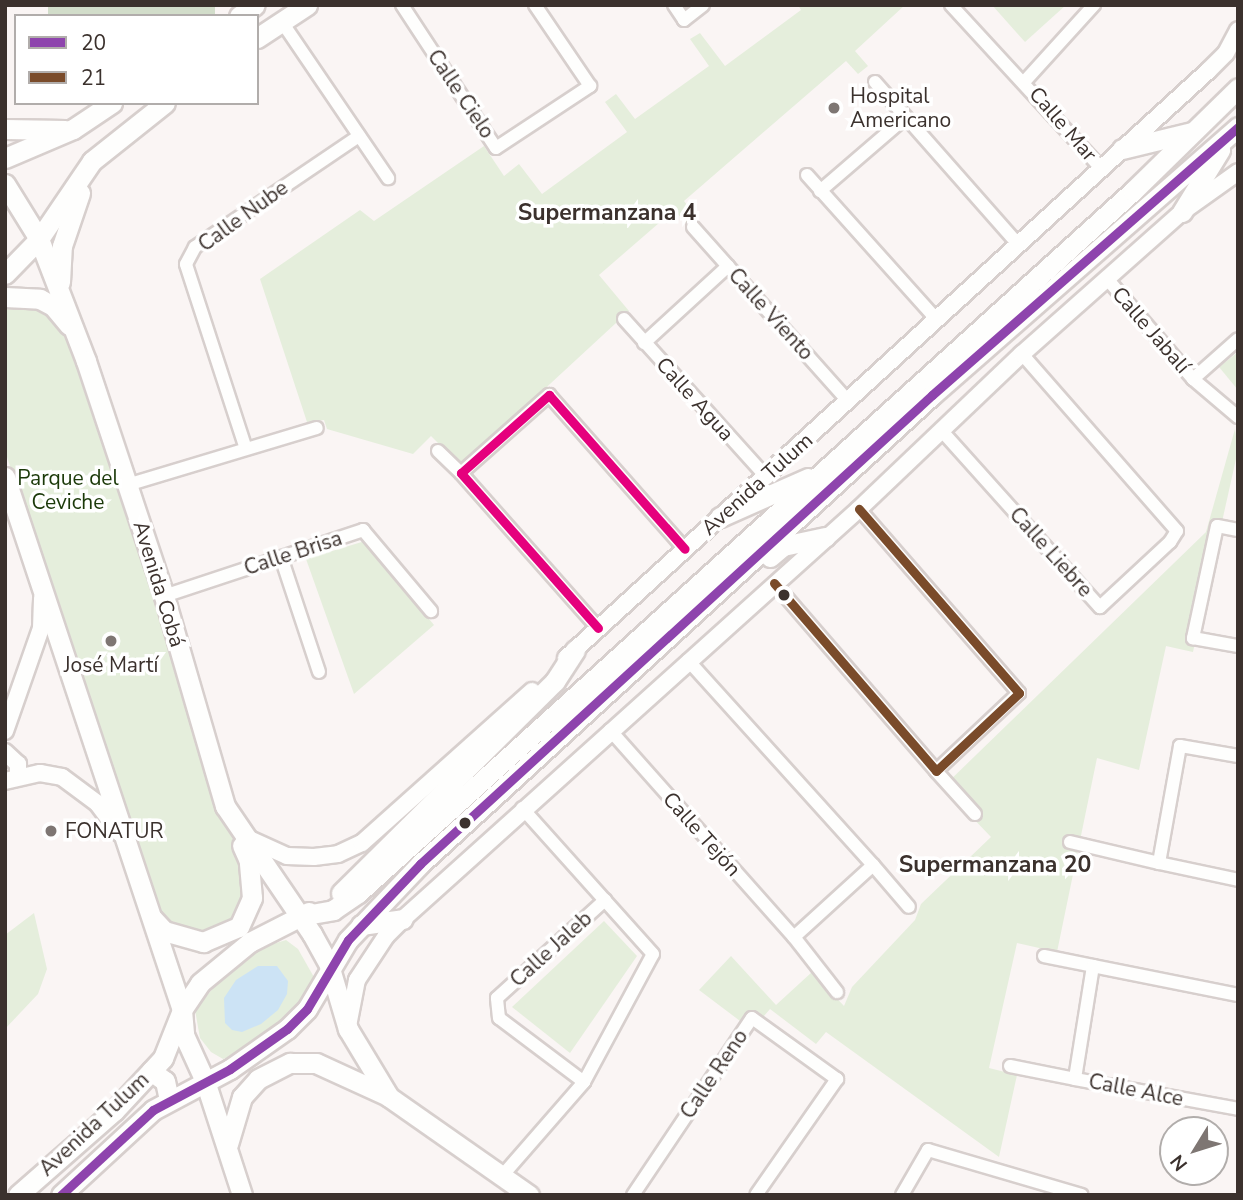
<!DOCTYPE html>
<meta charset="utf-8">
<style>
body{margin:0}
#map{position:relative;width:1243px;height:1200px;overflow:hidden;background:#faf5f4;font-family:"Nunito Sans",sans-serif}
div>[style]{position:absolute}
.green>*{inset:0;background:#e5eedc}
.forest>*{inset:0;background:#d2ddca;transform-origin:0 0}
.water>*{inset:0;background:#cce3f5}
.roads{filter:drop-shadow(2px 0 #d7cfcd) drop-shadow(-2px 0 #d7cfcd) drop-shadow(0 2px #d7cfcd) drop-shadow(0 -2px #d7cfcd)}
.minor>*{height:12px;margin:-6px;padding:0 6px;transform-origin:6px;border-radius:6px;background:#fefefd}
.tertiary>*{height:16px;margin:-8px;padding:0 8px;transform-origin:8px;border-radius:8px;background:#fefefd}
.primary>*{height:19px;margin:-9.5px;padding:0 9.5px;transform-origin:9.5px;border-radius:9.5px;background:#fefefd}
.bus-1>*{height:9px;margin:-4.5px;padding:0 4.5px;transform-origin:4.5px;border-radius:4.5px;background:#8e44ad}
.bus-2>*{height:9px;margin:-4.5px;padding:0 4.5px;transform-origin:4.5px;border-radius:4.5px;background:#7a4b2a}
.bus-3>*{height:9px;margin:-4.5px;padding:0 4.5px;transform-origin:4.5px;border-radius:4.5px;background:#e5007d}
.dots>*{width:19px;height:19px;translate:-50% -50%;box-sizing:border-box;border:4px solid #fff;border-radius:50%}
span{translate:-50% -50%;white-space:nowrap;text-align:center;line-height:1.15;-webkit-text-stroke:7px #fff;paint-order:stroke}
.street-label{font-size:21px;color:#3b312d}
.poi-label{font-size:21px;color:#3b312d}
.left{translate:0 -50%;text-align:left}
.park-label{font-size:21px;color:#1b3909}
.neighbourhood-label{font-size:23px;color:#3b312d;font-weight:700}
.frame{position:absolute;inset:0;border:7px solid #3b312d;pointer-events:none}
.legend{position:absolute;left:14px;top:14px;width:245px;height:91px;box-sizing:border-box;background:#fff;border:2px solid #b1adab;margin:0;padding:9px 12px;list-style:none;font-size:21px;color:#3b312d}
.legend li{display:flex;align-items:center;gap:14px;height:35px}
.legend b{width:35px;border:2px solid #b1adab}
.north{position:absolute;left:1159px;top:1116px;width:70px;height:70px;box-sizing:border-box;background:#fff;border:2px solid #b1adab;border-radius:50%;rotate:232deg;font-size:19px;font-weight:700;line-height:28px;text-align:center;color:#3b312d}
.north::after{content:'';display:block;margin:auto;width:24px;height:32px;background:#7e7673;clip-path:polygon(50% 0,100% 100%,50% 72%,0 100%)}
</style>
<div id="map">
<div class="green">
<i style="clip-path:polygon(798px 5px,905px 5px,855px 51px,868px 66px,858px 74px,846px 61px,684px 201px,695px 215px,686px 223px,674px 210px,599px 275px,629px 311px,461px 466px,431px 436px,413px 454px,327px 429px,324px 420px,307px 422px,260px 279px,360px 210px,374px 221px,484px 146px,504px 176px,519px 164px,542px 194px,627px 132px,605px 102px,616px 94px,635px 119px,709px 66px,690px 39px,700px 33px,725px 66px,801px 10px)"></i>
<i style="clip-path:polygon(992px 5px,1066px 5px,1025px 42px)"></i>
<i style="clip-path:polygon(5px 301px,60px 312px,245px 876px,246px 895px,234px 923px,189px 936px,158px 915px,5px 451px)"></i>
<i style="clip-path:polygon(1238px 352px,1238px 390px,1219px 367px)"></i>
<i style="clip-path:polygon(1235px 429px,1238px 450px,1193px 652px,1166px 646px,1139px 770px,1097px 758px,1057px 952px,1017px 943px,989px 1068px,1017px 1075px,999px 1157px,826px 1032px,816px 1044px,770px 1009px,752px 1030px,699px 990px,731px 956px,776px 1005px,812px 972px,844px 1006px,852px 987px,915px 920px,921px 904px,991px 837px,943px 787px,1206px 532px)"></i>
<i style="clip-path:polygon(365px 541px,434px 625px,354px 694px,306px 559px)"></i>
<i style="clip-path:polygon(34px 913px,47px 969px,38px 994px,5px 1029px,5px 935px)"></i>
<i style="clip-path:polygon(604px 921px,637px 956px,570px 1053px,512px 1007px)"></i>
<i style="clip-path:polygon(286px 940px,298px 949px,315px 979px,295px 1010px,236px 1054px,223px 1059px,211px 1052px,200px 1038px,195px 1010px,224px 975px,256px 949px)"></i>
</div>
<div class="forest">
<i style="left:48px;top:5px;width:167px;height:13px"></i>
</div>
<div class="water">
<i style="clip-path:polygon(258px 966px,277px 966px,288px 981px,287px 994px,278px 1010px,261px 1024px,242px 1032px,232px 1030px,225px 1023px,224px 998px,236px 980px)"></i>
</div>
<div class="roads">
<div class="minor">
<i style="left:402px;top:5px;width:171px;rotate:56.7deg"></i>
<i style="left:496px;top:148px;width:113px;rotate:-33.4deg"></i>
<i style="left:590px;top:86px;width:98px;rotate:-124.2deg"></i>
<i style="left:674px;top:5px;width:18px;rotate:56deg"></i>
<i style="left:684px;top:20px;width:24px;rotate:-38deg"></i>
<i style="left:951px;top:5px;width:222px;rotate:47.4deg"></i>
<i style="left:282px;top:22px;width:189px;rotate:55.8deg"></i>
<i style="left:1025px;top:81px;width:103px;rotate:-47.8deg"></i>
<i style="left:875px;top:82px;width:215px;rotate:48.6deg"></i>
<i style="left:807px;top:175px;width:195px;rotate:48.1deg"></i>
<i style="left:820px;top:191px;width:113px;rotate:-40.7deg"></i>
<i style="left:693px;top:227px;width:233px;rotate:48.3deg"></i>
<i style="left:1109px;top:281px;width:129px;rotate:49.4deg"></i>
<i style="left:1193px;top:379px;width:59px;rotate:40.2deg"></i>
<i style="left:624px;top:319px;width:214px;rotate:48deg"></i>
<i style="left:644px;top:343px;width:114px;rotate:-42.5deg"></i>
<i style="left:1193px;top:379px;width:60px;rotate:-41.6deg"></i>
<i style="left:941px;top:430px;width:238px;rotate:48.1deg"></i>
<i style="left:1100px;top:607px;width:96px;rotate:-42.9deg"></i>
<i style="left:1170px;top:542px;width:13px;rotate:-58deg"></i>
<i style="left:1177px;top:531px;width:235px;rotate:-131.2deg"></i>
<i style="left:245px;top:446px;width:191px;rotate:-108deg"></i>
<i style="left:186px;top:264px;width:19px;rotate:-62deg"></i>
<i style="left:195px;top:247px;width:198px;rotate:-34.1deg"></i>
<i style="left:438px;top:451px;width:32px;rotate:44deg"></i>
<i style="left:127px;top:485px;width:198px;rotate:-16.7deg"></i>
<i style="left:1238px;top:530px;width:21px;rotate:-169deg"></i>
<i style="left:1217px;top:526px;width:115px;rotate:102.1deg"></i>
<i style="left:1193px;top:638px;width:46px;rotate:10.1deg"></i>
<i style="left:281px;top:557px;width:121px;rotate:71.7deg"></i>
<i style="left:774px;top:583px;width:248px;rotate:49.2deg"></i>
<i style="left:936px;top:771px;width:114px;rotate:-43.2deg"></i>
<i style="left:1019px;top:693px;width:244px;rotate:-131deg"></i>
<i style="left:164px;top:596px;width:210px;rotate:-18.3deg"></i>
<i style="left:363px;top:530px;width:106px;rotate:50deg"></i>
<i style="left:598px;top:628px;width:207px;rotate:-131.5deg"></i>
<i style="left:461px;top:473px;width:118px;rotate:-41.6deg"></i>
<i style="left:549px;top:395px;width:205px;rotate:48.6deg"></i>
<i style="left:610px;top:730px;width:277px;rotate:48.4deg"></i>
<i style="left:794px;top:937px;width:107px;rotate:-42.3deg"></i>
<i style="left:873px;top:865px;width:276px;rotate:-132.1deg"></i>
<i style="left:1238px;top:756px;width:59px;rotate:-170.2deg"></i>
<i style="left:1180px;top:746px;width:119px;rotate:100.2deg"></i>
<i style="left:1159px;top:863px;width:81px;rotate:12.1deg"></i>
<i style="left:936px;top:771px;width:58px;rotate:47.8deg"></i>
<i style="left:1070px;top:842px;width:91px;rotate:13.3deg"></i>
<i style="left:873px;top:865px;width:55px;rotate:49.4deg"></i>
<i style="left:794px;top:937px;width:70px;rotate:52deg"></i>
<i style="left:1044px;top:956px;width:50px;rotate:11.5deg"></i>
<i style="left:1238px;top:995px;width:148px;rotate:-168.7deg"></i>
<i style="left:1093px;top:966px;width:114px;rotate:99.1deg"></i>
<i style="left:1075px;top:1079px;width:166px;rotate:10.4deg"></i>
<i style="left:1010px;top:1066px;width:66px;rotate:11.3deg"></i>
<i style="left:584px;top:1082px;width:106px;rotate:-143deg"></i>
<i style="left:499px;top:1018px;width:20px;rotate:-96deg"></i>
<i style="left:497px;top:998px;width:146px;rotate:-42.2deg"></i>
<i style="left:502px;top:1176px;width:125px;rotate:-48.9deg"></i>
<i style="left:584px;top:1082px;width:145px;rotate:-61.7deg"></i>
<i style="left:653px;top:954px;width:196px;rotate:-131.9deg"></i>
<i style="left:633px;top:1195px;width:213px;rotate:-56.1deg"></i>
<i style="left:752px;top:1018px;width:105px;rotate:35.7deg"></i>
<i style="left:837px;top:1079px;width:141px;rotate:124.9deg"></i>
<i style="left:902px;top:1195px;width:52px;rotate:-60deg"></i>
<i style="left:928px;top:1150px;width:160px;rotate:16.3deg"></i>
</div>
<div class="tertiary">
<i style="left:566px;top:658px;width:870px;rotate:-42.44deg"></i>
<i style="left:1208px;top:71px;width:25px;rotate:-45deg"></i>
<i style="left:1226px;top:53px;width:26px;rotate:-62deg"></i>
<i style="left:5px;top:731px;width:109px;rotate:-70.7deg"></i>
<i style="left:41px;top:628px;width:30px;rotate:-88deg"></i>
<i style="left:5px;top:752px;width:18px;rotate:43deg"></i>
<i style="left:18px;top:764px;width:11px;rotate:90deg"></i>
<i style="left:5px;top:781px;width:36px;rotate:-13deg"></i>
<i style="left:40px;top:773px;width:22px;rotate:10deg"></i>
<i style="left:62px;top:777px;width:44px;rotate:36.6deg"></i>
<i style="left:97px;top:803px;width:38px;rotate:53deg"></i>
<i style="left:245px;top:837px;width:46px;rotate:24.3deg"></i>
<i style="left:287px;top:856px;width:27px;rotate:2deg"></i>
<i style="left:314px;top:857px;width:24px;rotate:-7deg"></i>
<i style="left:338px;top:854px;width:26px;rotate:-25deg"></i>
<i style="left:362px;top:843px;width:228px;rotate:-41.8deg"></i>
<i style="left:349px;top:1021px;width:42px;rotate:-79deg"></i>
<i style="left:357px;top:980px;width:53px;rotate:-56.6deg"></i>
<i style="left:386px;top:936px;width:24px;rotate:-45deg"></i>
<i style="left:403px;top:919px;width:613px;rotate:-41.96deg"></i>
<i style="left:859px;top:509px;width:225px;rotate:-43.6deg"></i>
<i style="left:1022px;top:354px;width:214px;rotate:-41.6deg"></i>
<i style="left:1182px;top:212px;width:69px;rotate:-35.5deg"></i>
</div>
<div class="primary">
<i style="left:239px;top:16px;width:19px;rotate:-35deg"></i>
<i style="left:257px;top:38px;width:60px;rotate:-33.4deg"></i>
<i style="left:5px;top:129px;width:60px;rotate:1deg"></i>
<i style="left:1122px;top:149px;width:72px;rotate:-13.7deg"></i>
<i style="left:5px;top:158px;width:74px;rotate:-23.1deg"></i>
<i style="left:73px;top:129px;width:47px;rotate:-33.7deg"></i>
<i style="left:5px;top:184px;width:65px;rotate:58.3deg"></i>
<i style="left:39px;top:239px;width:131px;rotate:68.9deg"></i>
<i style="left:86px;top:361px;width:248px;rotate:71.6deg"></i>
<i style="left:164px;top:596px;width:219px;rotate:73.8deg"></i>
<i style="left:225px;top:806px;width:155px;rotate:55.8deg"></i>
<i style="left:312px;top:934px;width:35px;rotate:61deg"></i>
<i style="left:329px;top:965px;width:67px;rotate:73.5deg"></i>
<i style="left:348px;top:1029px;width:79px;rotate:58.9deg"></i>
<i style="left:389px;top:1097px;width:171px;rotate:35deg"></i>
<i style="left:1182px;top:212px;width:73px;rotate:-58.5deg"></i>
<i style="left:5px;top:274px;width:49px;rotate:-45.8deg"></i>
<i style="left:39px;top:239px;width:94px;rotate:-55.8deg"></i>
<i style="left:92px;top:161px;width:93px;rotate:-38.5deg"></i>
<i style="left:60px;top:282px;width:36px;rotate:-87deg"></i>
<i style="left:62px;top:246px;width:56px;rotate:-71.2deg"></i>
<i style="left:5px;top:297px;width:35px;rotate:3deg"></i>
<i style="left:40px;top:299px;width:15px;rotate:28deg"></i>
<i style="left:53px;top:306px;width:25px;rotate:50deg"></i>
<i style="left:5px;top:477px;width:562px;rotate:71.63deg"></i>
<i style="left:182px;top:1010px;width:25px;rotate:85deg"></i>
<i style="left:184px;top:1035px;width:51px;rotate:65.5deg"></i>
<i style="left:205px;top:1081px;width:120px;rotate:72deg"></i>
<i style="left:720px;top:517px;width:96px;rotate:-23.9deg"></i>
<i style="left:770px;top:557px;width:17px;rotate:-40deg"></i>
<i style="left:783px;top:546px;width:43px;rotate:-12.1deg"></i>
<i style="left:341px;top:893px;width:301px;rotate:-44.7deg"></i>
<i style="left:555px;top:681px;width:37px;rotate:-57deg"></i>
<i style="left:300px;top:916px;width:34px;rotate:-10deg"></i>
<i style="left:333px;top:910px;width:30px;rotate:-34deg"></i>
<i style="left:358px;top:893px;width:1046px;rotate:-42.17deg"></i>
<i style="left:1133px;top:191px;width:147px;rotate:-44.4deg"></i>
<i style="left:153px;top:919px;width:16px;rotate:47deg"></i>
<i style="left:164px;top:931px;width:41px;rotate:15.8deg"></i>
<i style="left:203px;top:942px;width:39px;rotate:-23deg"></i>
<i style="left:239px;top:927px;width:32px;rotate:-66deg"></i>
<i style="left:252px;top:898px;width:37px;rotate:-95deg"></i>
<i style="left:249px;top:861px;width:17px;rotate:-114deg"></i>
<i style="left:361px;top:925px;width:42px;rotate:-8.1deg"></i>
<i style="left:151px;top:1071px;width:17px;rotate:36deg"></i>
<i style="left:165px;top:1081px;width:19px;rotate:78deg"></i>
<i style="left:228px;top:1144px;width:49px;rotate:-73.4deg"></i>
<i style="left:242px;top:1097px;width:24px;rotate:-48deg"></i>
<i style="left:258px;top:1079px;width:36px;rotate:-27deg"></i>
<i style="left:290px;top:1063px;width:26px"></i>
<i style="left:316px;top:1063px;width:79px;rotate:24.6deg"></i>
<i style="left:18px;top:1195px;width:128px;rotate:-41.2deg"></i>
<i style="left:114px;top:1111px;width:72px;rotate:-47.2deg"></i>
<i style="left:163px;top:1058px;width:52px;rotate:-68.4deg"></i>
<i style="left:182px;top:1010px;width:32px;rotate:-56deg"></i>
<i style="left:200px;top:983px;width:65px;rotate:-39.4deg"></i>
<i style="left:250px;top:942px;width:66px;rotate:-27deg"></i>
<i style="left:61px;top:1195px;width:125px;rotate:-42.7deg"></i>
<i style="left:153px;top:1110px;width:87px;rotate:-28deg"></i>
<i style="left:230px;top:1069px;width:70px;rotate:-35.1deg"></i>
<i style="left:287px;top:1029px;width:28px;rotate:-45deg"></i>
<i style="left:307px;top:1009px;width:80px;rotate:-59.3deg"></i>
<i style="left:348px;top:940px;width:105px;rotate:-46.5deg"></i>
<i style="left:420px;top:864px;width:694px;rotate:-42.49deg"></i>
<i style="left:932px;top:395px;width:407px;rotate:-41.2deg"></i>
</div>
</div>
<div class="bus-1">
<i style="left:61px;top:1195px;width:125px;rotate:-42.7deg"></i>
<i style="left:153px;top:1110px;width:87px;rotate:-28deg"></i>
<i style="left:230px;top:1069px;width:70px;rotate:-35.1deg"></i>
<i style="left:287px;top:1029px;width:28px;rotate:-45deg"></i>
<i style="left:307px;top:1009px;width:80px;rotate:-59.3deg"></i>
<i style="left:348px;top:940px;width:105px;rotate:-46.5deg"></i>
<i style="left:420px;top:864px;width:694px;rotate:-42.49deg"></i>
<i style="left:932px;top:395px;width:407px;rotate:-41.2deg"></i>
</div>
<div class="bus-2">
<i style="left:774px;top:583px;width:248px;rotate:49.2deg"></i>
<i style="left:936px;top:771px;width:114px;rotate:-43.2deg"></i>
<i style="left:1019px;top:693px;width:244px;rotate:-131deg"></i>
</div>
<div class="bus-3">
<i style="left:598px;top:628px;width:207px;rotate:-131.5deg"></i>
<i style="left:461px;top:473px;width:118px;rotate:-41.6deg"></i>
<i style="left:549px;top:395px;width:205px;rotate:48.6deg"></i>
</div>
<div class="dots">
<i style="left:834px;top:108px;background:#7e7673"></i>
<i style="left:784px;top:595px;background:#3b312d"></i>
<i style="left:111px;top:641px;background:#7e7673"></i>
<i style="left:465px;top:823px;background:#3b312d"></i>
<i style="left:51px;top:831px;background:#7e7673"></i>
</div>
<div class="street-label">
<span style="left:461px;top:94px;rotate:56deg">Calle Cielo</span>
<span style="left:1063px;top:124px;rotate:49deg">Calle Mar</span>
<span style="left:243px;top:216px;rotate:-36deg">Calle Nube</span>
<span style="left:771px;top:314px;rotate:48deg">Calle Viento</span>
<span style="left:1151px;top:330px;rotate:49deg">Calle Jabalí</span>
<span style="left:695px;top:399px;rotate:48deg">Calle Agua</span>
<span style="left:757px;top:484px;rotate:-42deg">Avenida Tulum</span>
<span style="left:1051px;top:552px;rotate:48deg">Calle Liebre</span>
<span style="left:293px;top:553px;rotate:-18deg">Calle Brisa</span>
<span style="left:159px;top:584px;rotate:73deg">Avenida Cobá</span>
<span style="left:702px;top:834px;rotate:48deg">Calle Tejón</span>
<span style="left:551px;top:949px;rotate:-42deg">Calle Jaleb</span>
<span style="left:714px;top:1074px;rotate:-56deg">Calle Reno</span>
<span style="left:1136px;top:1090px;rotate:11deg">Calle Alce</span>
<span style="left:94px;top:1124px;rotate:-43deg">Avenida Tulum</span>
</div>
<div class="poi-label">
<span class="left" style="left:850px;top:108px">Hospital<br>Americano</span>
<span style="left:111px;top:665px">José Martí</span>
<span class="left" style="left:65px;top:831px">FONATUR</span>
</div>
<div class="park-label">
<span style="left:68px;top:490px">Parque del<br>Ceviche</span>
</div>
<div class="neighbourhood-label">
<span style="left:607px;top:213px">Supermanzana 4</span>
<span style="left:995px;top:865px">Supermanzana 20</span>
</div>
<div class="frame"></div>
<ul class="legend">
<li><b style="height:9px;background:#8e44ad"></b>20</li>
<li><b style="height:9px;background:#7a4b2a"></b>21</li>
</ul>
<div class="north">N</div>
</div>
